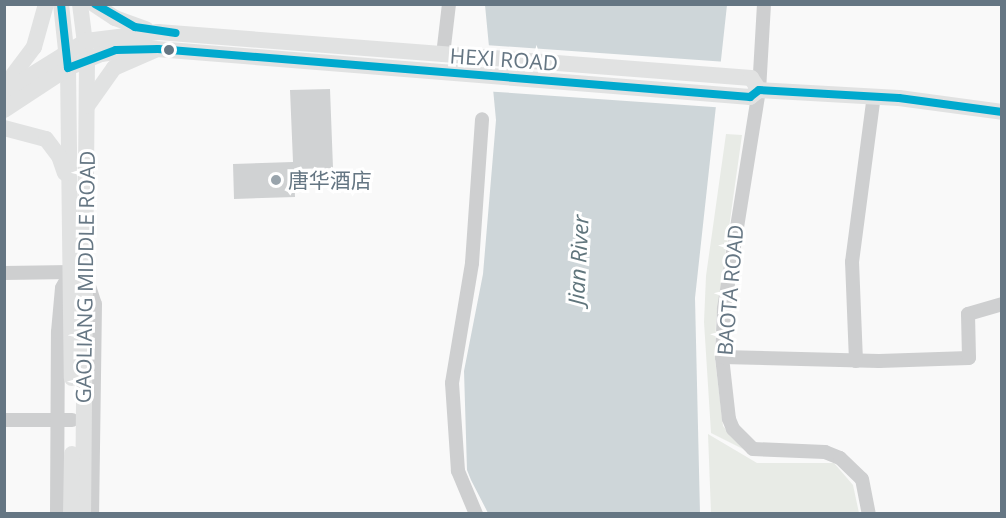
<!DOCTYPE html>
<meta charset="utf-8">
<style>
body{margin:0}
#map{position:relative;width:1006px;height:518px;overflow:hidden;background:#f9f9f9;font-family:"Open Sans","Noto Sans SC",sans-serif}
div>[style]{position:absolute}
.green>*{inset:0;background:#e8ebe6}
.water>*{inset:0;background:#ced6d9}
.pier>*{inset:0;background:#f9f9f9;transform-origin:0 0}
.building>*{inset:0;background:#d0d2d3}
.minor>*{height:14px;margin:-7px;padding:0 7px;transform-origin:7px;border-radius:7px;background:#cecfd0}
.major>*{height:16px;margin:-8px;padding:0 8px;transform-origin:8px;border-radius:8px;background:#e1e2e2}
.bus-1>*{height:8px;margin:-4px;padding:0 4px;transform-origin:4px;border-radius:4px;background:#00a9ce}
.dots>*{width:16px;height:16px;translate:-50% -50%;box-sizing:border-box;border:3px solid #fff;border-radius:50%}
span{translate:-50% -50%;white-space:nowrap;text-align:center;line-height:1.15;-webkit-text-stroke:6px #fff;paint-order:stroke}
.street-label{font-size:21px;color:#657683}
.poi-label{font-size:21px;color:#657683}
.left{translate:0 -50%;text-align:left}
.water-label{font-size:22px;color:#60757c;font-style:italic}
.frame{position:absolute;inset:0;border:6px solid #657683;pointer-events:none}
</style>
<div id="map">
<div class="green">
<i style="clip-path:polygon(726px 134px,742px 135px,716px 320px,715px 359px,723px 426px,743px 449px,711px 433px,704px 322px,706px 276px)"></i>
<i style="clip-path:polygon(708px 434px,757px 463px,834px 463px,853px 485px,859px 513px,711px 513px)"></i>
</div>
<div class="water">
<i style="clip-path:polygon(485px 5px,727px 5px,695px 298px,700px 513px,488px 513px,471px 480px,467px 470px,464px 371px,483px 274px,496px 120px)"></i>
</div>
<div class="pier">
<i style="left:485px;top:45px;width:239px;height:46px;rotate:4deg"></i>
</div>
<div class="building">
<i style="clip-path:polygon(330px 89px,333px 168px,294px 169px,295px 197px,234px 199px,233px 164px,293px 162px,290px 90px)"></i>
</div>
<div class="minor">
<i style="left:764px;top:4px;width:86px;rotate:93.3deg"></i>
<i style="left:759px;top:90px;width:222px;rotate:99.1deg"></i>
<i style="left:724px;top:309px;width:48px;rotate:92.4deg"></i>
<i style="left:722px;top:357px;width:62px;rotate:83.6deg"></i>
<i style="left:729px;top:419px;width:11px;rotate:68deg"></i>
<i style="left:733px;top:429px;width:28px;rotate:45deg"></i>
<i style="left:753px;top:449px;width:72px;rotate:2.4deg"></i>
<i style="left:825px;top:452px;width:16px;rotate:22deg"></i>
<i style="left:840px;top:458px;width:30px;rotate:44deg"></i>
<i style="left:862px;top:479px;width:36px;rotate:79deg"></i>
<i style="left:443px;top:55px;width:51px;rotate:-83.3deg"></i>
<i style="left:4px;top:273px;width:67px;rotate:-0.9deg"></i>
<i style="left:87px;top:280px;width:25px;rotate:72deg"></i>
<i style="left:95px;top:304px;width:210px;rotate:90.8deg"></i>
<i style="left:722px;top:357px;width:157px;rotate:1.5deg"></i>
<i style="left:879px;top:361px;width:90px;rotate:-1.9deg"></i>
<i style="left:969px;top:358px;width:44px;rotate:-91.3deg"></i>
<i style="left:968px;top:314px;width:35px;rotate:-16deg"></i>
<i style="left:856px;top:361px;width:99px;rotate:-92.3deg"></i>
<i style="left:852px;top:262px;width:167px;rotate:-82.5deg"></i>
<i style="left:4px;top:420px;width:68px"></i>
<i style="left:57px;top:514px;width:182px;rotate:-89.7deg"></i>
<i style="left:58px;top:332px;width:44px;rotate:-84.8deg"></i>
<i style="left:62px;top:288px;width:18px;rotate:-61deg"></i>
<i style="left:476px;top:514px;width:47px;rotate:-112.7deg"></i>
<i style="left:458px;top:471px;width:88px;rotate:-93.9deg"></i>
<i style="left:452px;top:383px;width:122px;rotate:-80.5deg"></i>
<i style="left:472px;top:263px;width:144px;rotate:-86deg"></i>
</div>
<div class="major">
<i style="left:61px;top:4px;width:64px;rotate:83.8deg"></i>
<i style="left:68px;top:68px;width:310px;rotate:89.3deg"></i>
<i style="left:80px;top:4px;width:55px;rotate:82.7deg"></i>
<i style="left:87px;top:59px;width:455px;rotate:90.5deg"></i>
<i style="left:94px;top:4px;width:25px;rotate:34deg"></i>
<i style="left:115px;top:18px;width:33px;rotate:20deg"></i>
<i style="left:4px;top:87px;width:50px;rotate:-53.1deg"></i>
<i style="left:34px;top:47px;width:45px;rotate:-74.4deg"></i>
<i style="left:4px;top:92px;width:97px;rotate:-31.9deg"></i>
<i style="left:86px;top:41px;width:73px;rotate:-7.1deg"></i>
<i style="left:158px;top:32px;width:595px;rotate:4.44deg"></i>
<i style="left:751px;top:78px;width:14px;rotate:56deg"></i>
<i style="left:87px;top:106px;width:47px;rotate:-54.6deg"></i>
<i style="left:114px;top:68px;width:45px;rotate:-23.7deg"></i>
<i style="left:4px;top:110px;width:77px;rotate:-33.3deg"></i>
<i style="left:68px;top:68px;width:36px;rotate:-23deg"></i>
<i style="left:101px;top:54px;width:43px;rotate:-7.9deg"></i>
<i style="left:144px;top:48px;width:608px;rotate:4.62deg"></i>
<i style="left:750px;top:97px;width:11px;rotate:-38deg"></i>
<i style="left:759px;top:90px;width:140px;rotate:3.3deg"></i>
<i style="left:899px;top:98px;width:104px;rotate:7.7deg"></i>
<i style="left:4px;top:128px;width:43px;rotate:14.7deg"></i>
<i style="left:46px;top:139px;width:21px;rotate:53deg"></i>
<i style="left:59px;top:156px;width:18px;rotate:71deg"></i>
<i style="left:71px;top:514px;width:60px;rotate:-89deg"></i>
</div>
<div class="bus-1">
<i style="left:61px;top:4px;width:64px;rotate:83.8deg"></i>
<i style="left:68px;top:68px;width:51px;rotate:-20.6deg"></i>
<i style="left:116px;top:50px;width:42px;rotate:-1.4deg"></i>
<i style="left:158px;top:49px;width:594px;rotate:4.64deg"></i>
<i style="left:750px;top:97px;width:11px;rotate:-38deg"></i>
<i style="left:759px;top:90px;width:140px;rotate:3.3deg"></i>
<i style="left:899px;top:98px;width:104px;rotate:7.7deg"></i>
<i style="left:95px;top:4px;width:46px;rotate:29.9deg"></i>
<i style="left:135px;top:27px;width:41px;rotate:8.3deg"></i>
</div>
<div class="dots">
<i style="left:169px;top:50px;background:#657683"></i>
<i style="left:276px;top:180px;background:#99a4ac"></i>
</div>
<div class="street-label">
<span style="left:504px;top:59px;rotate:4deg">HEXI ROAD</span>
<span style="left:85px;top:277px;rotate:-89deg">GAOLIANG MIDDLE ROAD</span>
<span style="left:730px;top:290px;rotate:-85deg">BAOTA ROAD</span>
</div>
<div class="poi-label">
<span class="left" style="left:288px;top:180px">唐华酒店</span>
</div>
<div class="water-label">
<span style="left:578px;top:260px;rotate:-87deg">Jian River</span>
</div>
<div class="frame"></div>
</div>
